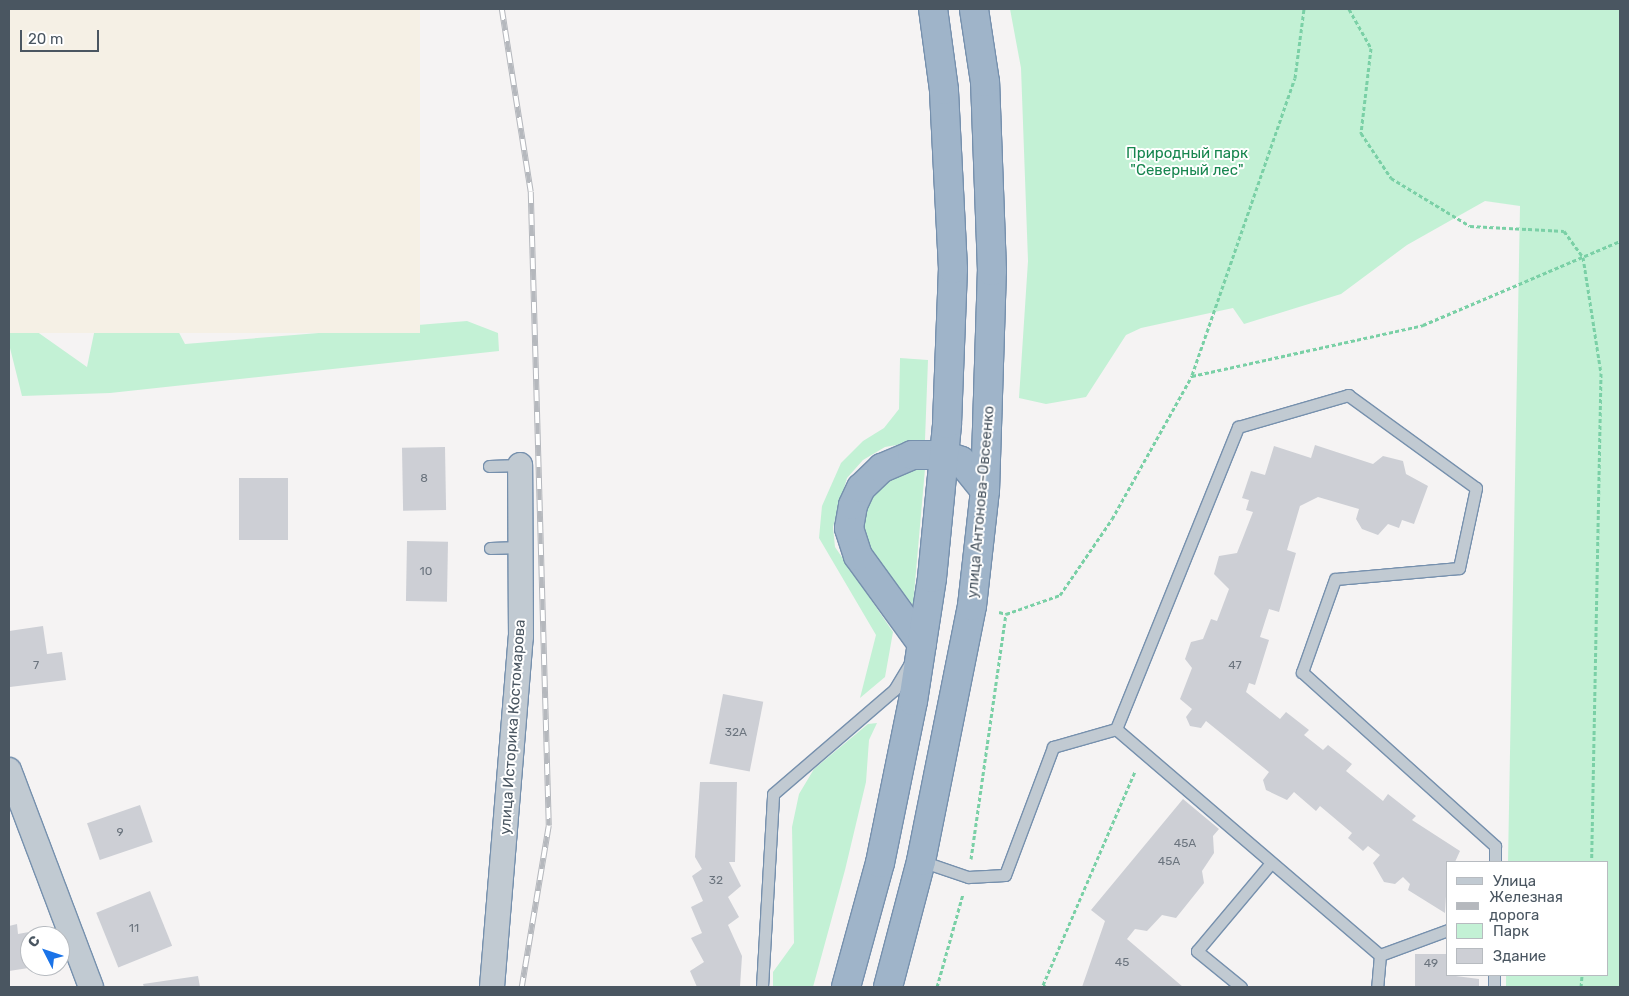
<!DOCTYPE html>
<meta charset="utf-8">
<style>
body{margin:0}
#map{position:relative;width:1629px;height:996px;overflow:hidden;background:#f5f3f3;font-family:Rubik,sans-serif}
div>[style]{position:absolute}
.green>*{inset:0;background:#c3f1d5}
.sand>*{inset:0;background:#f5f0e5;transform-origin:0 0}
.building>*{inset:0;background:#cdcfd5;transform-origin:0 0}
.path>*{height:3px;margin-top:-1.5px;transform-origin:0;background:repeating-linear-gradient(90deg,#7ad0a6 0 4px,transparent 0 6.5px)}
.roads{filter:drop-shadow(1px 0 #7690ad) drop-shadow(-1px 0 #7690ad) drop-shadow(0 1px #7690ad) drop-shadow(0 -1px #7690ad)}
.service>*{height:11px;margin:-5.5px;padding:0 5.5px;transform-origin:5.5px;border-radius:5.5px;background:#c1cad2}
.minor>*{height:24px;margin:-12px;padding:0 12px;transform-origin:12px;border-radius:12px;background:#c1cad2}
.trunk>*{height:28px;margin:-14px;padding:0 14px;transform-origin:14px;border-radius:14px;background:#9fb4c9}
.rail>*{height:5.5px;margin-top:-2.75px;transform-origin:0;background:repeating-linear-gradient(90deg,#fff 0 11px,#b5b8bd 0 22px);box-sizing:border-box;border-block:1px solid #b5b8bd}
span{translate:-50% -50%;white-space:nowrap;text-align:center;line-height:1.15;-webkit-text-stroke:4px #fff;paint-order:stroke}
.number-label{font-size:12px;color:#6b747e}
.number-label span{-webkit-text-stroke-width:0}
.park-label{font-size:15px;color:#17864f}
.street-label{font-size:15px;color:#4a5661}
.frame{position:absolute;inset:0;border:10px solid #4a5661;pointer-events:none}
.legend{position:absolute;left:1446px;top:861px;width:162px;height:115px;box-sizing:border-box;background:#fff;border:1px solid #b7bbc0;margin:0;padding:6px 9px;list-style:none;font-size:15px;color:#4a5661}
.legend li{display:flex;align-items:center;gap:10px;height:25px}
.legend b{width:25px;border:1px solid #b7bbc0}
.north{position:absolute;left:20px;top:926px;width:50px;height:50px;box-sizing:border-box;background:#fff;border:1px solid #b7bbc0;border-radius:50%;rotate:311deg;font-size:14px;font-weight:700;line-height:20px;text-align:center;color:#4a5661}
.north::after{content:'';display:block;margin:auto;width:18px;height:22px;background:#1a73e8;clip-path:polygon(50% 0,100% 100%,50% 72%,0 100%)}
.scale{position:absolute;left:20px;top:30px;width:79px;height:22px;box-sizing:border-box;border:2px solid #4a5661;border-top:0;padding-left:6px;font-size:15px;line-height:18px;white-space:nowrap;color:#4a5661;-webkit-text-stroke:4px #fff;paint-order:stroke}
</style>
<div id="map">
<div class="green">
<i style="clip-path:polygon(9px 9px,185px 344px,467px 321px,498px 333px,499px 351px,110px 393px,22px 396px,9px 344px,9px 312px,87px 367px,98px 314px)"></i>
<i style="clip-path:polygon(1010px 9px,1620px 9px,1620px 987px,1506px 987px,1506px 975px,1608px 975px,1608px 862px,1508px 862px,1520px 206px,1485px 201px,1407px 245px,1341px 294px,1244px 324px,1233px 308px,1141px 328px,1126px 335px,1086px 397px,1046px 404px,1019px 398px,1028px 261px,1021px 68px)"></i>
<i style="clip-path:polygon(900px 358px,928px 360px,925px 440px,885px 447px,863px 460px,847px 478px,833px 527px,835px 547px,893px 632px,885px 677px,860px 698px,876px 635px,819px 538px,822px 506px,841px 463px,863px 441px,884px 428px,899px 409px)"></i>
<i style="clip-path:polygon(914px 469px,925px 469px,913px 605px,876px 558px,864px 537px,863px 521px,871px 497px,885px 480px)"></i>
<i style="clip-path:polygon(877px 723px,869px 740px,866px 782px,845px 870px,813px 987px,773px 987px,773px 972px,794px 943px,792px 827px,799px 794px,814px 769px,868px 724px)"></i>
</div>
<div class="sand">
<i style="left:9px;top:9px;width:411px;height:324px"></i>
</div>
<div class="building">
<i style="clip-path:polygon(1315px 445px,1373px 464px,1383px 456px,1403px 461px,1406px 474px,1428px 486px,1414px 524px,1402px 520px,1399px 528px,1388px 524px,1378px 535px,1362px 529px,1356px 519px,1359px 509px,1318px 497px,1300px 506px,1287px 550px,1296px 553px,1279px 612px,1269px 609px,1260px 637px,1269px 640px,1255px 685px,1249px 683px,1246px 692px,1280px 719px,1286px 712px,1309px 730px,1304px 735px,1323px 750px,1328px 745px,1352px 764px,1346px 771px,1383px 801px,1388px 794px,1416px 816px,1412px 820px,1460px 851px,1455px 862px,1448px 862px,1445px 913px,1408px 890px,1410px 884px,1403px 877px,1395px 884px,1384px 882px,1373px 863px,1380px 855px,1368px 846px,1363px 851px,1348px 838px,1352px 833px,1320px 806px,1316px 811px,1294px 792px,1287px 800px,1266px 790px,1263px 780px,1269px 772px,1206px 721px,1201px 728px,1190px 726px,1186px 717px,1192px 709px,1180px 699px,1192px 668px,1185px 659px,1191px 642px,1203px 639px,1211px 619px,1217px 621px,1229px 589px,1214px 574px,1219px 556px,1237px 553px,1253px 512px,1246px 510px,1249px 500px,1242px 498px,1251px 471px,1265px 475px,1274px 446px,1311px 458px)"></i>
<i style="left:445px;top:447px;width:63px;height:43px;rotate:89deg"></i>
<i style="left:288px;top:478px;width:62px;height:49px;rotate:90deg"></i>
<i style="left:407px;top:541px;width:41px;height:60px;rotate:1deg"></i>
<i style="clip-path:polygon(43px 626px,47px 654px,62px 652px,66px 680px,10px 687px,9px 631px)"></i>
<i style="left:723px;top:694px;width:41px;height:71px;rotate:11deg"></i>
<i style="clip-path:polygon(700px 782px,737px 782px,735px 862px,729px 862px,741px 886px,728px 897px,739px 917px,728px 925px,742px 956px,740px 987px,697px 987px,690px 971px,704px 962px,691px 938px,702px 933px,691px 907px,703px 901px,692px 876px,702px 869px,695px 857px)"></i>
<i style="clip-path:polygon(1183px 799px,1219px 829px,1213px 836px,1214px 853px,1202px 871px,1204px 883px,1176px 918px,1162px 915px,1147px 931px,1135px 929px,1127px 939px,1183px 987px,1082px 987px,1105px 921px,1091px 910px)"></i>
<i style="left:140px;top:805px;width:39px;height:56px;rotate:71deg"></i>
<i style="left:150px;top:891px;width:59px;height:58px;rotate:68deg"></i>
<i style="clip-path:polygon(17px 924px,18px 934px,29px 932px,30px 966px,35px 967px,9px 971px,9px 926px)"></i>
<i style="clip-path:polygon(1415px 954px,1448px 954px,1448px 975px,1479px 979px,1479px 987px,1415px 987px)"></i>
<i style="clip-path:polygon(198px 976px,200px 987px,144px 987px,143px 984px)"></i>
</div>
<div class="path">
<i style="left:1349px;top:9px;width:45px;rotate:60.6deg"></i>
<i style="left:1371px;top:48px;width:86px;rotate:96.7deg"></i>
<i style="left:1361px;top:133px;width:54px;rotate:56.3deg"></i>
<i style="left:1391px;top:178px;width:92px;rotate:31.3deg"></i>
<i style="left:1470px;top:226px;width:94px;rotate:3deg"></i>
<i style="left:1564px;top:231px;width:32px;rotate:54deg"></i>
<i style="left:1583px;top:257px;width:117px;rotate:81.2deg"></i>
<i style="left:1601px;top:373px;width:489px;rotate:91.1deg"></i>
<i style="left:1192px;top:375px;width:314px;rotate:-70.9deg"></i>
<i style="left:1295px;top:78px;width:70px;rotate:-82.6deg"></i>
<i style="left:999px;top:612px;width:7px;rotate:16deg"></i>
<i style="left:1006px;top:614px;width:57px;rotate:-19.4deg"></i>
<i style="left:1060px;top:595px;width:92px;rotate:-55.6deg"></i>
<i style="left:1112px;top:519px;width:164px;rotate:-60.8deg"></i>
<i style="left:1192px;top:376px;width:237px;rotate:-12.4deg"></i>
<i style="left:1423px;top:325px;width:214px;rotate:-23.1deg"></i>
<i style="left:971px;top:859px;width:247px;rotate:-81.9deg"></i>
<i style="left:937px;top:987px;width:97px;rotate:-74.4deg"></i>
<i style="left:1046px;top:987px;width:4px;rotate:-146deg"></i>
<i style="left:1043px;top:985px;width:233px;rotate:-66.7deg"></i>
<i style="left:1581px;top:987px;width:12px;rotate:-85deg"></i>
</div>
<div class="roads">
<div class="service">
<i style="left:489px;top:466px;width:31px;rotate:-2deg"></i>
<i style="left:490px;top:548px;width:31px;rotate:-2deg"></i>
<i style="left:1116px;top:729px;width:348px;rotate:40.6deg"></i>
<i style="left:1380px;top:955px;width:32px;rotate:95deg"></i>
<i style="left:921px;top:861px;width:50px;rotate:18.8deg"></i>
<i style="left:968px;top:877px;width:37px;rotate:-3deg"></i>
<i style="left:1005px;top:875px;width:137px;rotate:-69.4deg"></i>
<i style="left:1053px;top:747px;width:66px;rotate:-15.9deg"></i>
<i style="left:1116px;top:729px;width:326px;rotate:-68deg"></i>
<i style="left:1238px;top:427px;width:115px;rotate:-16.2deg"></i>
<i style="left:1348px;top:395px;width:158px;rotate:36deg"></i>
<i style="left:1476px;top:488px;width:82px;rotate:102deg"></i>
<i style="left:1459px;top:568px;width:124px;rotate:174.9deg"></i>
<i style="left:1335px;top:579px;width:99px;rotate:109.5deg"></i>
<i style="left:1302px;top:672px;width:260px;rotate:42deg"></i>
<i style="left:1495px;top:846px;width:16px;rotate:90deg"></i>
<i style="left:1380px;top:955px;width:72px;rotate:-20.2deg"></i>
<i style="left:762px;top:987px;width:193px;rotate:-86.7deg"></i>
<i style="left:773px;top:794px;width:160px;rotate:-40.7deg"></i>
<i style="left:894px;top:690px;width:33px;rotate:-59deg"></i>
<i style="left:1241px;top:987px;width:57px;rotate:-140.7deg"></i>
<i style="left:1197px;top:951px;width:114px;rotate:-50deg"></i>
<i style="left:1494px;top:987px;width:12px;rotate:-90deg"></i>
</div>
<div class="minor">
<i style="left:9px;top:770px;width:232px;rotate:69.3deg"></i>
<i style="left:492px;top:987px;width:351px;rotate:-85.3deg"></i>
<i style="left:521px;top:637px;width:172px;rotate:-90.3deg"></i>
</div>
<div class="trunk">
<i style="left:922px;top:644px;width:109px;rotate:-126deg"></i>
<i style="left:858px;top:556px;width:29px;rotate:-108deg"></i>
<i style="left:849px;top:528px;width:23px;rotate:-80deg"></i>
<i style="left:853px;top:505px;width:19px;rotate:-65deg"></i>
<i style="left:861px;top:488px;width:29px;rotate:-44deg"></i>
<i style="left:882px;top:468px;width:33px;rotate:-23deg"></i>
<i style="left:912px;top:455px;width:32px"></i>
<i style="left:944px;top:455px;width:18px;rotate:19deg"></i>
<i style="left:961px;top:461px;width:38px;rotate:51deg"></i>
<i style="left:846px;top:987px;width:129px;rotate:-74.7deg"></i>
<i style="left:880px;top:863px;width:165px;rotate:-78.5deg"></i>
<i style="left:913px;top:701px;width:124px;rotate:-81.2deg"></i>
<i style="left:932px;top:578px;width:155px;rotate:-84.4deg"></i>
<i style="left:947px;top:424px;width:155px;rotate:-87.8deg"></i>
<i style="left:953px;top:269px;width:179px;rotate:-92.9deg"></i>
<i style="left:944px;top:90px;width:82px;rotate:-97.7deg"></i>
<i style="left:888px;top:987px;width:130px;rotate:-75.3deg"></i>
<i style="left:921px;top:861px;width:260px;rotate:-78.7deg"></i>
<i style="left:972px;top:606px;width:116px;rotate:-83.6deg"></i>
<i style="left:985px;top:491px;width:220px;rotate:-88.2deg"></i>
<i style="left:992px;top:271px;width:189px;rotate:-92.1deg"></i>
<i style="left:985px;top:82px;width:74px;rotate:-98.6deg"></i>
</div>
</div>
<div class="rail">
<i style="left:502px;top:9px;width:185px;rotate:81deg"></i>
<i style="left:531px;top:192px;width:634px;rotate:88.37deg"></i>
<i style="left:549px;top:826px;width:163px;rotate:99.5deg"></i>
</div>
<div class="number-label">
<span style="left:424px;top:479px">8</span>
<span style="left:426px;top:572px">10</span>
<span style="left:36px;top:666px">7</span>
<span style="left:1235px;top:666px">47</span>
<span style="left:736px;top:733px">32А</span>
<span style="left:120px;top:833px">9</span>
<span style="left:1185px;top:844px">45А</span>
<span style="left:1169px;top:862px">45А</span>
<span style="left:716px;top:881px">32</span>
<span style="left:134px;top:929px">11</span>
<span style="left:1122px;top:963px">45</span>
<span style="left:1431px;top:964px">49</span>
</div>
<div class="park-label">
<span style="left:1187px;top:162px">Природный парк<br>"Северный лес"</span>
</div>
<div class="street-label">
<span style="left:981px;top:502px;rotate:-85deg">улица Антонова-Овсеенко</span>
<span style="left:513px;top:727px;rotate:-86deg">улица Историка Костомарова</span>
</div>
<div class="frame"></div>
<ul class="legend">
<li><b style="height:6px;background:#c1cad2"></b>Улица</li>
<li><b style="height:6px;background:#b5b8bd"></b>Железная дорога</li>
<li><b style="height:14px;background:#c3f1d5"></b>Парк</li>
<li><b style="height:14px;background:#cdcfd5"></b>Здание</li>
</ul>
<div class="north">С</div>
<div class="scale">20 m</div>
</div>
